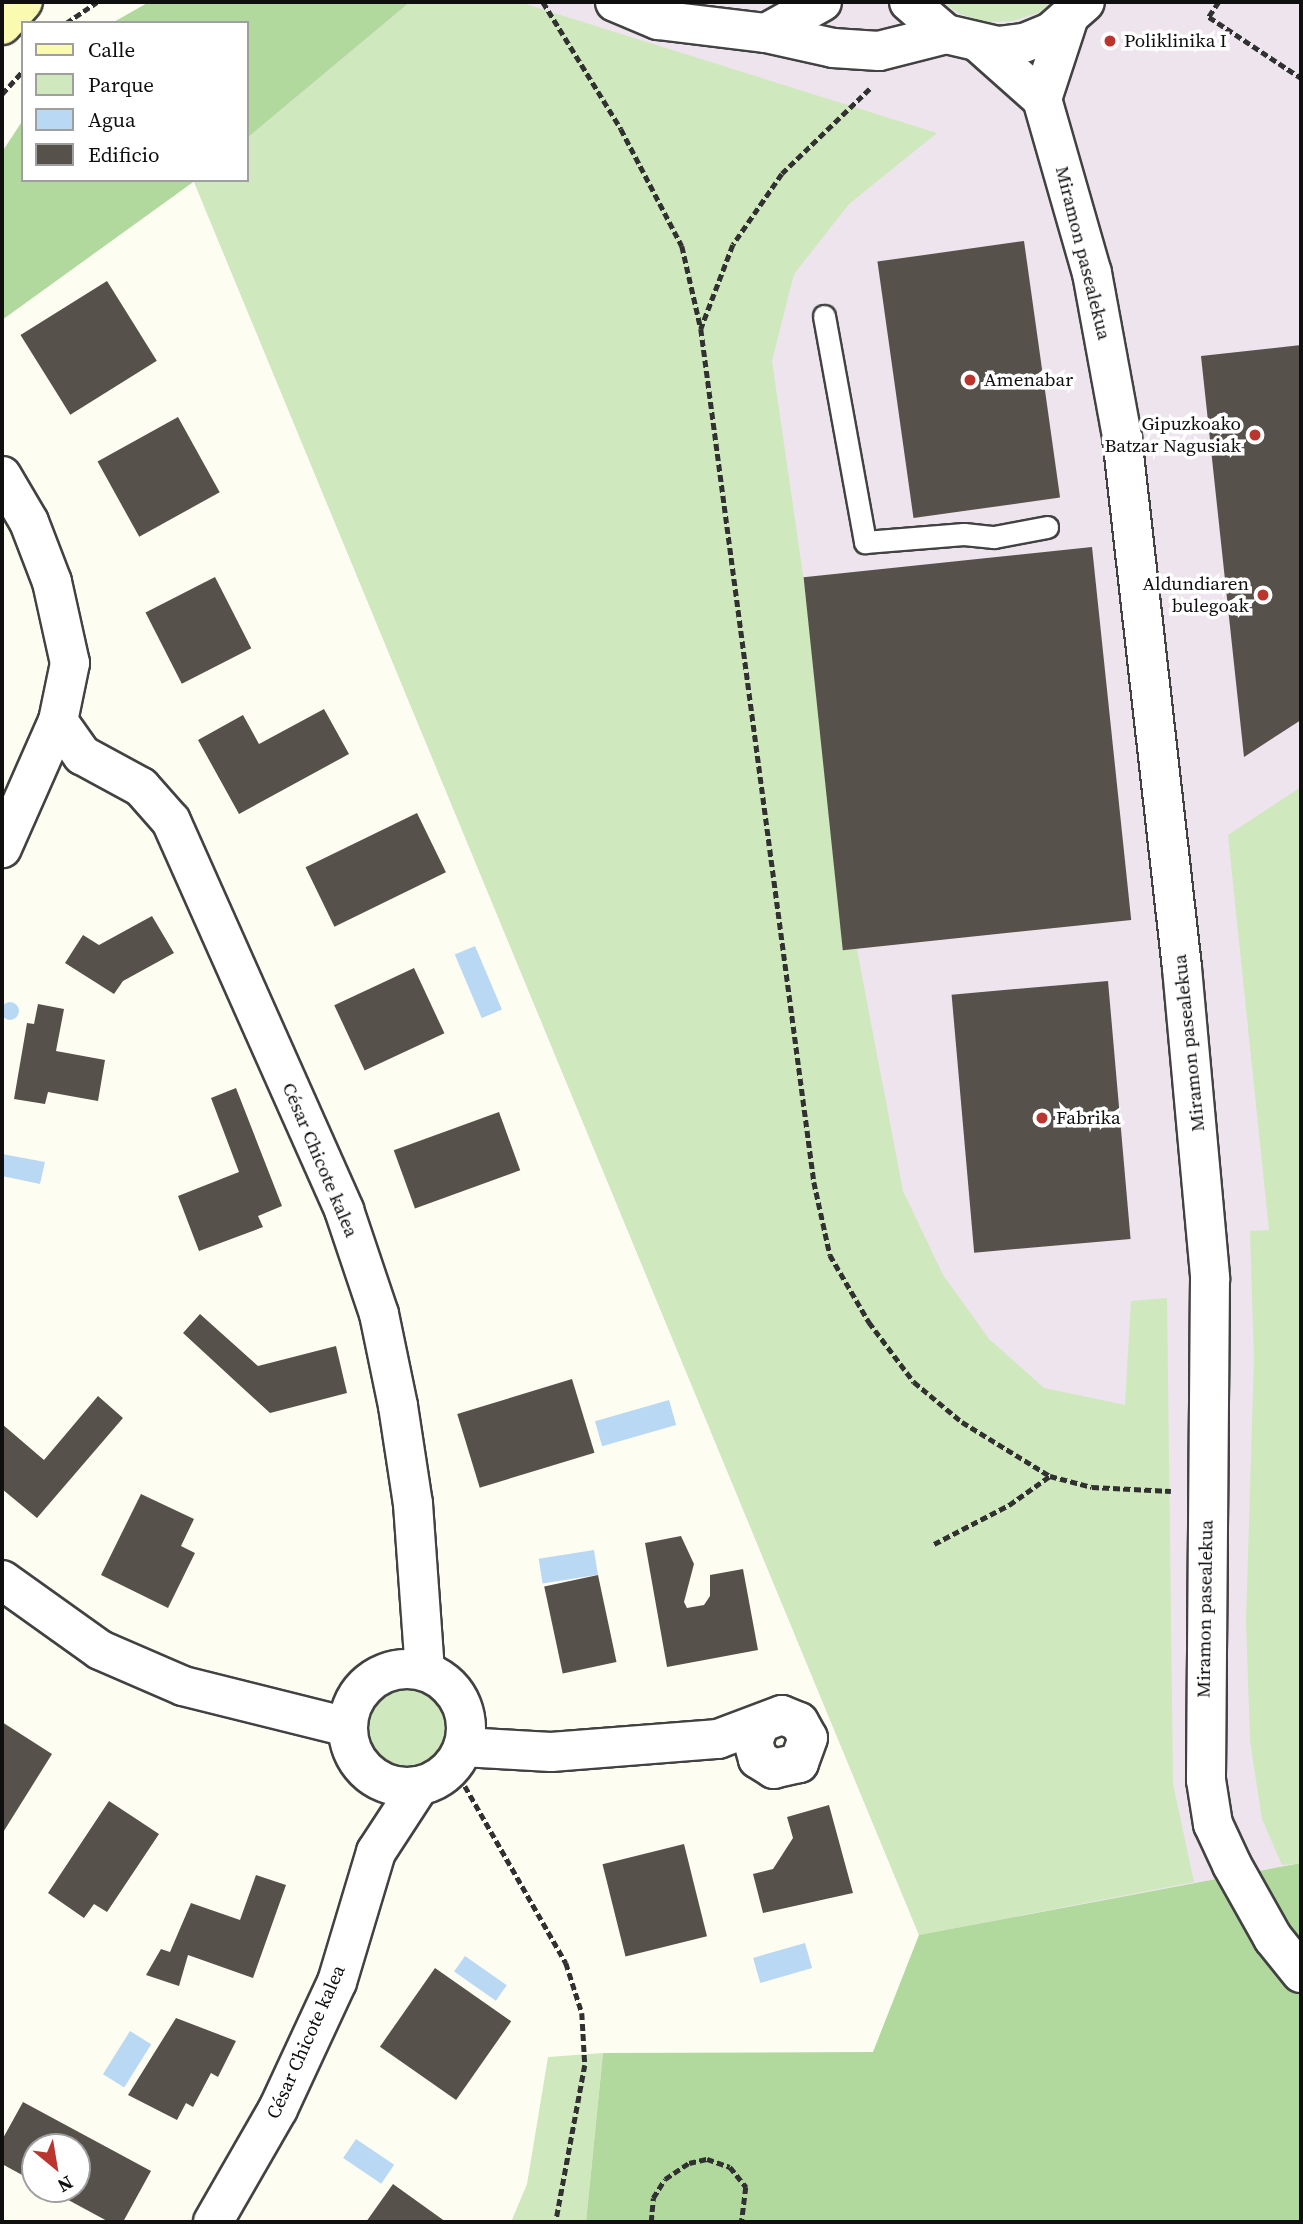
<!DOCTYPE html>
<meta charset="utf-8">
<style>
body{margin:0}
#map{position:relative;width:1303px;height:2224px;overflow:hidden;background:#fefdf2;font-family:"Source Serif 4",serif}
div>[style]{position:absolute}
.industrial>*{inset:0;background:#ede4ed}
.green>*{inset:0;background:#cfe8bd}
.round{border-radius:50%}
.forest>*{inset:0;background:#b1d89d}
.water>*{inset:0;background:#b9d8f3;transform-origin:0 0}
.building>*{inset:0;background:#57514c;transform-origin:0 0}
.path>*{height:4.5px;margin-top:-2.25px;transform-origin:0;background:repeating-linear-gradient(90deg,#313131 0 7px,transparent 0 10.5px)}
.roads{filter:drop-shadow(2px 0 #424242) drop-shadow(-2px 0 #424242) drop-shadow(0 2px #424242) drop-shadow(0 -2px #424242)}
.service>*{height:21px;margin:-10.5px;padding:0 10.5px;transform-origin:10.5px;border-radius:10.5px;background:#fff}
.minor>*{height:38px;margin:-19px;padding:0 19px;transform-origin:19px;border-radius:19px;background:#fff}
.minor>.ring{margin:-19px;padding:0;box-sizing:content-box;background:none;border:38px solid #fff;border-radius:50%}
.secondary>*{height:38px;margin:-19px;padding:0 19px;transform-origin:19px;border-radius:19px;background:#fbfab1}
.dots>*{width:19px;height:19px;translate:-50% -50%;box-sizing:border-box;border:4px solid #fff;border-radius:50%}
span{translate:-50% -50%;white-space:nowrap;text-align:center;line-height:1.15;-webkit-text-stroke:7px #fff;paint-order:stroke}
.poi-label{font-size:19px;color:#0f0f0f}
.left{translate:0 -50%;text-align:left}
.right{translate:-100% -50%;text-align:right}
.street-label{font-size:19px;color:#0f0f0f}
.frame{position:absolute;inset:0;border:4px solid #0f0f0f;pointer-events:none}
.legend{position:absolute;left:21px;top:21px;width:228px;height:161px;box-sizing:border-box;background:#fff;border:2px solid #9f9f9f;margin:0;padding:9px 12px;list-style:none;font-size:21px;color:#0f0f0f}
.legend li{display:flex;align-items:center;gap:14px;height:35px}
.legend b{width:35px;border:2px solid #9f9f9f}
.north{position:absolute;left:21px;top:2133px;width:70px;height:70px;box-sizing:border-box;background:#fff;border:2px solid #9f9f9f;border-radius:50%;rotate:150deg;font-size:19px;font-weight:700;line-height:28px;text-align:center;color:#0f0f0f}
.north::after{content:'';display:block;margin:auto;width:24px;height:32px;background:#b9352e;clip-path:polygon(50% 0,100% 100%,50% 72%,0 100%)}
</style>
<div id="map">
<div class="industrial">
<i style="clip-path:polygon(410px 2px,1301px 2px,1301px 1863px,919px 1935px,194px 182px,247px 180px,247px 138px)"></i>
</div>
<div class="green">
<i style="clip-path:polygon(410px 2px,519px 2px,937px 133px,849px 204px,794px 274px,772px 361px,858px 955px,903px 1191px,943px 1275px,989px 1339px,1044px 1388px,1125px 1405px,1131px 1301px,1167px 1298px,1173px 1784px,1194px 1882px,919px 1935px,194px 182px,247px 180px,247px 138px)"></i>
<i style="clip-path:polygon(942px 2px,1052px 2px,1038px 13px,1012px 21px,985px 22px,960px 14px)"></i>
<i style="clip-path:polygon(1301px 787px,1301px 1863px,1282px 1865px,1262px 1819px,1250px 1741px,1246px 1619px,1254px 1359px,1250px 1231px,1269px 1230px,1228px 835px)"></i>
<i class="round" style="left:367px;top:1686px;width:80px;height:80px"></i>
<i style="clip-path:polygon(603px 2053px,586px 2222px,511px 2222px,527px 2184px,548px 2057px)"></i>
</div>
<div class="forest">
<i style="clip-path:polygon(149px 2px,410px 2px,247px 138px,247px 23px,112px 23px)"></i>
<i style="clip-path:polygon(23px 120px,23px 180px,196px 180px,2px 320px,2px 152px)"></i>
<i style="clip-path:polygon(1301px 1863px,1301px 2222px,586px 2222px,603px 2053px,873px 2052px,919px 1935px)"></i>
</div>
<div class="water">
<i style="left:475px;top:946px;width:69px;height:22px;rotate:67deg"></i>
<i class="round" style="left:1px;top:1002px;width:18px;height:18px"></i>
<i style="clip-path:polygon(2px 1154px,45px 1162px,40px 1184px,2px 1176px)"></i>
<i style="left:669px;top:1400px;width:26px;height:77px;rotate:74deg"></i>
<i style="left:594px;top:1550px;width:25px;height:56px;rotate:81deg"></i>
<i style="left:805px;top:1943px;width:26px;height:54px;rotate:74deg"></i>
<i style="left:465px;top:1956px;width:51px;height:19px;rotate:35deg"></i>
<i style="left:130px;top:2031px;width:25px;height:51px;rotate:32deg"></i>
<i style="left:356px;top:2139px;width:46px;height:23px;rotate:34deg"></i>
</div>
<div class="building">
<i style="left:1024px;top:241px;width:259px;height:148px;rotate:82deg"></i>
<i style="left:107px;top:281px;width:94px;height:102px;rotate:58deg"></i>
<i style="clip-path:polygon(1301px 345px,1301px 720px,1244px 757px,1201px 356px)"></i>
<i style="left:178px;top:417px;width:86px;height:92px;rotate:61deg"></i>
<i style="left:1092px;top:547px;width:375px;height:290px;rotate:84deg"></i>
<i style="left:215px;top:577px;width:80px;height:78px;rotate:63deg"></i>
<i style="clip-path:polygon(324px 709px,349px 754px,239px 814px,198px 740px,243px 715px,259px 744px)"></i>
<i style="left:417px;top:813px;width:66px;height:124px;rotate:64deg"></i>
<i style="clip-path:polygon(152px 916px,174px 953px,123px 981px,114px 994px,65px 963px,83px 935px,99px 945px)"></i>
<i style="left:414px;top:968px;width:72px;height:88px;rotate:65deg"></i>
<i style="left:1108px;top:981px;width:259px;height:157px;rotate:85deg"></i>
<i style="clip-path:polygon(38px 1004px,64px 1009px,56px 1051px,105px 1060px,98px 1101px,48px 1092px,45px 1104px,14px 1099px,27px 1023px,34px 1024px)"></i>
<i style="clip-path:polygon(236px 1088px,282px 1206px,258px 1216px,263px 1227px,199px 1251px,178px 1196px,239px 1172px,211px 1098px)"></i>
<i style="left:499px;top:1112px;width:62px;height:112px;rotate:70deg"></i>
<i style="clip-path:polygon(200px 1314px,258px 1366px,336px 1346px,347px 1393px,270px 1413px,183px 1333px)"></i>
<i style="left:572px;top:1379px;width:77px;height:120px;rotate:73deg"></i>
<i style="clip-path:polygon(98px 1396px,123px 1418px,37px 1518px,2px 1489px,2px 1424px,44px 1460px)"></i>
<i style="clip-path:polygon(141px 1494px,194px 1519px,181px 1546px,195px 1553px,168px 1608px,101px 1575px)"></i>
<i style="clip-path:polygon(681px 1536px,694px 1564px,684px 1602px,687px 1608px,704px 1605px,710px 1596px,710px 1575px,743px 1569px,758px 1650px,667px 1667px,645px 1543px)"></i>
<i style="left:598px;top:1575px;width:89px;height:55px;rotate:78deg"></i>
<i style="clip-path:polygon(2px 1722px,52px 1754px,2px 1834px)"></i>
<i style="clip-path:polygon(109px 1801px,159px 1834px,107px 1912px,94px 1904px,84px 1918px,48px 1893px)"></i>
<i style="clip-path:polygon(829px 1805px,853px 1893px,763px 1913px,753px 1874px,773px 1869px,793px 1838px,787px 1817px)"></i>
<i style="left:684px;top:1844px;width:95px;height:84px;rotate:76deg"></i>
<i style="clip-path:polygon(256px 1875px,286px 1885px,253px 1978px,188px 1955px,179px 1986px,146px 1975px,161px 1949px,170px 1952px,191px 1903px,240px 1920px)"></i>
<i style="left:435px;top:1968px;width:93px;height:96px;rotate:35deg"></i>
<i style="clip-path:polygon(176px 2018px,236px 2041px,218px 2077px,211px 2073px,193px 2107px,186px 2103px,177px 2120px,128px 2095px)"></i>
<i style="clip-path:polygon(23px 2102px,151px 2171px,123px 2222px,109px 2222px,48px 2189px,77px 2189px,77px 2147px,35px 2147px,35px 2182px,2px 2164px,2px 2140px)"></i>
<i style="clip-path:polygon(393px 2184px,446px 2222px,366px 2222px)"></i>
</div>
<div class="path">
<i style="left:543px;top:2px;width:149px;rotate:58.4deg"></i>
<i style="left:621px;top:129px;width:132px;rotate:62.5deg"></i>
<i style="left:682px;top:246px;width:85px;rotate:77.1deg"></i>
<i style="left:1219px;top:2px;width:18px;rotate:124deg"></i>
<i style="left:1209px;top:17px;width:110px;rotate:33.5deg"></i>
<i style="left:66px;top:23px;width:37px;rotate:-34deg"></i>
<i style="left:870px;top:89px;width:122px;rotate:136deg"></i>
<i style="left:782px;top:174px;width:86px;rotate:124.6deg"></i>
<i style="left:733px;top:245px;width:90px;rotate:110.9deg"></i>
<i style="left:701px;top:329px;width:860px;rotate:82.45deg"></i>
<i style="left:814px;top:1182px;width:75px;rotate:77.6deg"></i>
<i style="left:830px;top:1255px;width:78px;rotate:59.8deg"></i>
<i style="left:869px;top:1322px;width:75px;rotate:53.1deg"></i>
<i style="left:914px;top:1382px;width:62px;rotate:39.8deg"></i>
<i style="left:962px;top:1422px;width:103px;rotate:31.5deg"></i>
<i style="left:1050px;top:1476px;width:43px;rotate:14.7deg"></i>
<i style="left:1092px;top:1487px;width:79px;rotate:2.9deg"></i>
<i style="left:2px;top:94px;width:31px;rotate:-48deg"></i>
<i style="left:934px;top:1544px;width:85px;rotate:-27.5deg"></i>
<i style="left:1009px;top:1505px;width:50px;rotate:-35.3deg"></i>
<i style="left:465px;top:1786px;width:204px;rotate:60.3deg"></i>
<i style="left:566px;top:1963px;width:52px;rotate:72.3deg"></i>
<i style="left:582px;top:2013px;width:52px;rotate:86.7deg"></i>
<i style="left:585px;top:2065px;width:160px;rotate:100.5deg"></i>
<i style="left:651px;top:2222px;width:24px;rotate:-85deg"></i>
<i style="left:653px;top:2198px;width:22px;rotate:-58deg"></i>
<i style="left:665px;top:2179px;width:29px;rotate:-34deg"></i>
<i style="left:689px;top:2163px;width:18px;rotate:-13deg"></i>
<i style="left:707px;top:2159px;width:24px;rotate:19deg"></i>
<i style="left:730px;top:2167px;width:26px;rotate:51deg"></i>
<i style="left:746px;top:2187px;width:35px;rotate:97deg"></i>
</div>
<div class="roads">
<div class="service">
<i style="left:824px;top:316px;width:230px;rotate:79.7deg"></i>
<i style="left:865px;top:542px;width:99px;rotate:-4.6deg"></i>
<i style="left:964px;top:534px;width:30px;rotate:6deg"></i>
<i style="left:994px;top:537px;width:54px;rotate:-10.7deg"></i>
</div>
<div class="minor">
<i style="left:615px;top:2px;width:47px;rotate:22.7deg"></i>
<i style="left:658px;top:20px;width:109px;rotate:6.9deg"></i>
<i style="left:766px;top:33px;width:69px;rotate:12.6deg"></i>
<i style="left:833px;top:48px;width:46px;rotate:3.7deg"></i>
<i style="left:879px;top:51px;width:69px;rotate:-14.2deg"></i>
<i style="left:909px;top:2px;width:49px;rotate:40.9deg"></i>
<i style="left:946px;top:34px;width:53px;rotate:13deg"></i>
<i style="left:998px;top:46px;width:26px;rotate:-7deg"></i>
<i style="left:1024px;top:43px;width:29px;rotate:-22deg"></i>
<i style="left:1051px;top:32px;width:45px;rotate:-41.4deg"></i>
<i style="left:766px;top:33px;width:64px;rotate:-29deg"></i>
<i style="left:980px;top:44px;width:83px;rotate:41.6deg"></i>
<i style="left:1042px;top:99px;width:181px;rotate:74deg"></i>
<i style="left:1092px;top:273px;width:167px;rotate:79.6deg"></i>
<i style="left:1122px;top:437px;width:534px;rotate:83.55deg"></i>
<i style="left:1182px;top:968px;width:311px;rotate:84.8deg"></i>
<i style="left:1210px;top:1278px;width:502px;rotate:90.46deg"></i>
<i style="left:1206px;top:1780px;width:45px;rotate:81deg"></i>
<i style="left:1213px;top:1824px;width:45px;rotate:65.1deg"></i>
<i style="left:1232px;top:1865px;width:84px;rotate:60.7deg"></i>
<i style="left:1273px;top:1938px;width:45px;rotate:51.3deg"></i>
<i style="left:1042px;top:99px;width:83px;rotate:-71.8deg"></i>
<i style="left:2px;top:476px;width:53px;rotate:59.6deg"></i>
<i style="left:29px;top:522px;width:64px;rotate:69deg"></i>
<i style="left:52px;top:582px;width:83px;rotate:77.5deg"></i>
<i style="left:70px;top:663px;width:59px;rotate:101.7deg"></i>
<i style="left:58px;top:721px;width:139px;rotate:113.8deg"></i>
<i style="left:58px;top:721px;width:42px;rotate:54.8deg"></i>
<i style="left:82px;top:755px;width:67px;rotate:28.5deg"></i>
<i style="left:141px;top:787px;width:45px;rotate:48.6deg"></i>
<i style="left:171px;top:821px;width:426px;rotate:66deg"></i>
<i style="left:344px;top:1210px;width:110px;rotate:71.4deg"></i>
<i style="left:379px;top:1314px;width:94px;rotate:78.3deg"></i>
<i style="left:398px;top:1406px;width:99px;rotate:81.3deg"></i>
<i style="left:413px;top:1504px;width:167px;rotate:85.9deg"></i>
<i style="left:2px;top:1580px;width:120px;rotate:35.5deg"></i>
<i style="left:100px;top:1650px;width:90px;rotate:23.4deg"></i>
<i style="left:183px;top:1686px;width:170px;rotate:14deg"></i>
<i class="ring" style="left:348px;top:1669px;width:80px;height:80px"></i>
<i style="left:463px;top:1747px;width:88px;rotate:3.3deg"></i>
<i style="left:551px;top:1752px;width:168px;rotate:-4.5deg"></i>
<i style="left:718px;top:1739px;width:68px;rotate:-20.6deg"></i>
<i style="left:782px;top:1715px;width:18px;rotate:22deg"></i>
<i style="left:799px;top:1722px;width:18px;rotate:61deg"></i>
<i style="left:808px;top:1738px;width:27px;rotate:110deg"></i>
<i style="left:799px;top:1763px;width:26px;rotate:167deg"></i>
<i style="left:774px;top:1769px;width:19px;rotate:-148deg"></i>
<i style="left:758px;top:1759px;width:18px;rotate:-106deg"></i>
<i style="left:753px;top:1742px;width:17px;rotate:-69deg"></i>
<i style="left:213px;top:2222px;width:130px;rotate:-60.1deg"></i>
<i style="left:278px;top:2109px;width:140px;rotate:-65.1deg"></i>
<i style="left:337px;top:1982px;width:136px;rotate:-73.3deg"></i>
<i style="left:376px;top:1852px;width:79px;rotate:-56.9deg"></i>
</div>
<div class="secondary">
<i style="left:2px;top:25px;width:31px;rotate:-48deg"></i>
</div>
</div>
<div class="dots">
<i style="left:1110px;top:41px;background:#b9352e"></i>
<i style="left:970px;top:380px;background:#b9352e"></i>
<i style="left:1255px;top:435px;background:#b9352e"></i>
<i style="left:1263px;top:595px;background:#b9352e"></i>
<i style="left:1042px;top:1118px;background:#b9352e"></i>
</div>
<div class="poi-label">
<span class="left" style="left:1124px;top:41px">Poliklinika I</span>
<span class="left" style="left:984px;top:380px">Amenabar</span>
<span class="right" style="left:1241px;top:435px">Gipuzkoako<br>Batzar Nagusiak</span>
<span class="right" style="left:1249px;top:595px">Aldundiaren<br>bulegoak</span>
<span class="left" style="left:1056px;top:1118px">Fabrika</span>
</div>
<div class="street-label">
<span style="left:1083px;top:253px;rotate:76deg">Miramon pasealekua</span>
<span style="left:1189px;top:1043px;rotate:-96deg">Miramon pasealekua</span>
<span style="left:320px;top:1160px;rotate:67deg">César Chicote kalea</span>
<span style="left:1205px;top:1609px;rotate:-89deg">Miramon pasealekua</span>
<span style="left:306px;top:2042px;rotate:-66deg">César Chicote kalea</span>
</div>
<div class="frame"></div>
<ul class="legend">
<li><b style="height:9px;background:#fbfab1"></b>Calle</li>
<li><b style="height:19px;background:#cfe8bd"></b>Parque</li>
<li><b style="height:19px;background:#b9d8f3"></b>Agua</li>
<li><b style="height:19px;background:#57514c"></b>Edificio</li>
</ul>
<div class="north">N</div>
</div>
